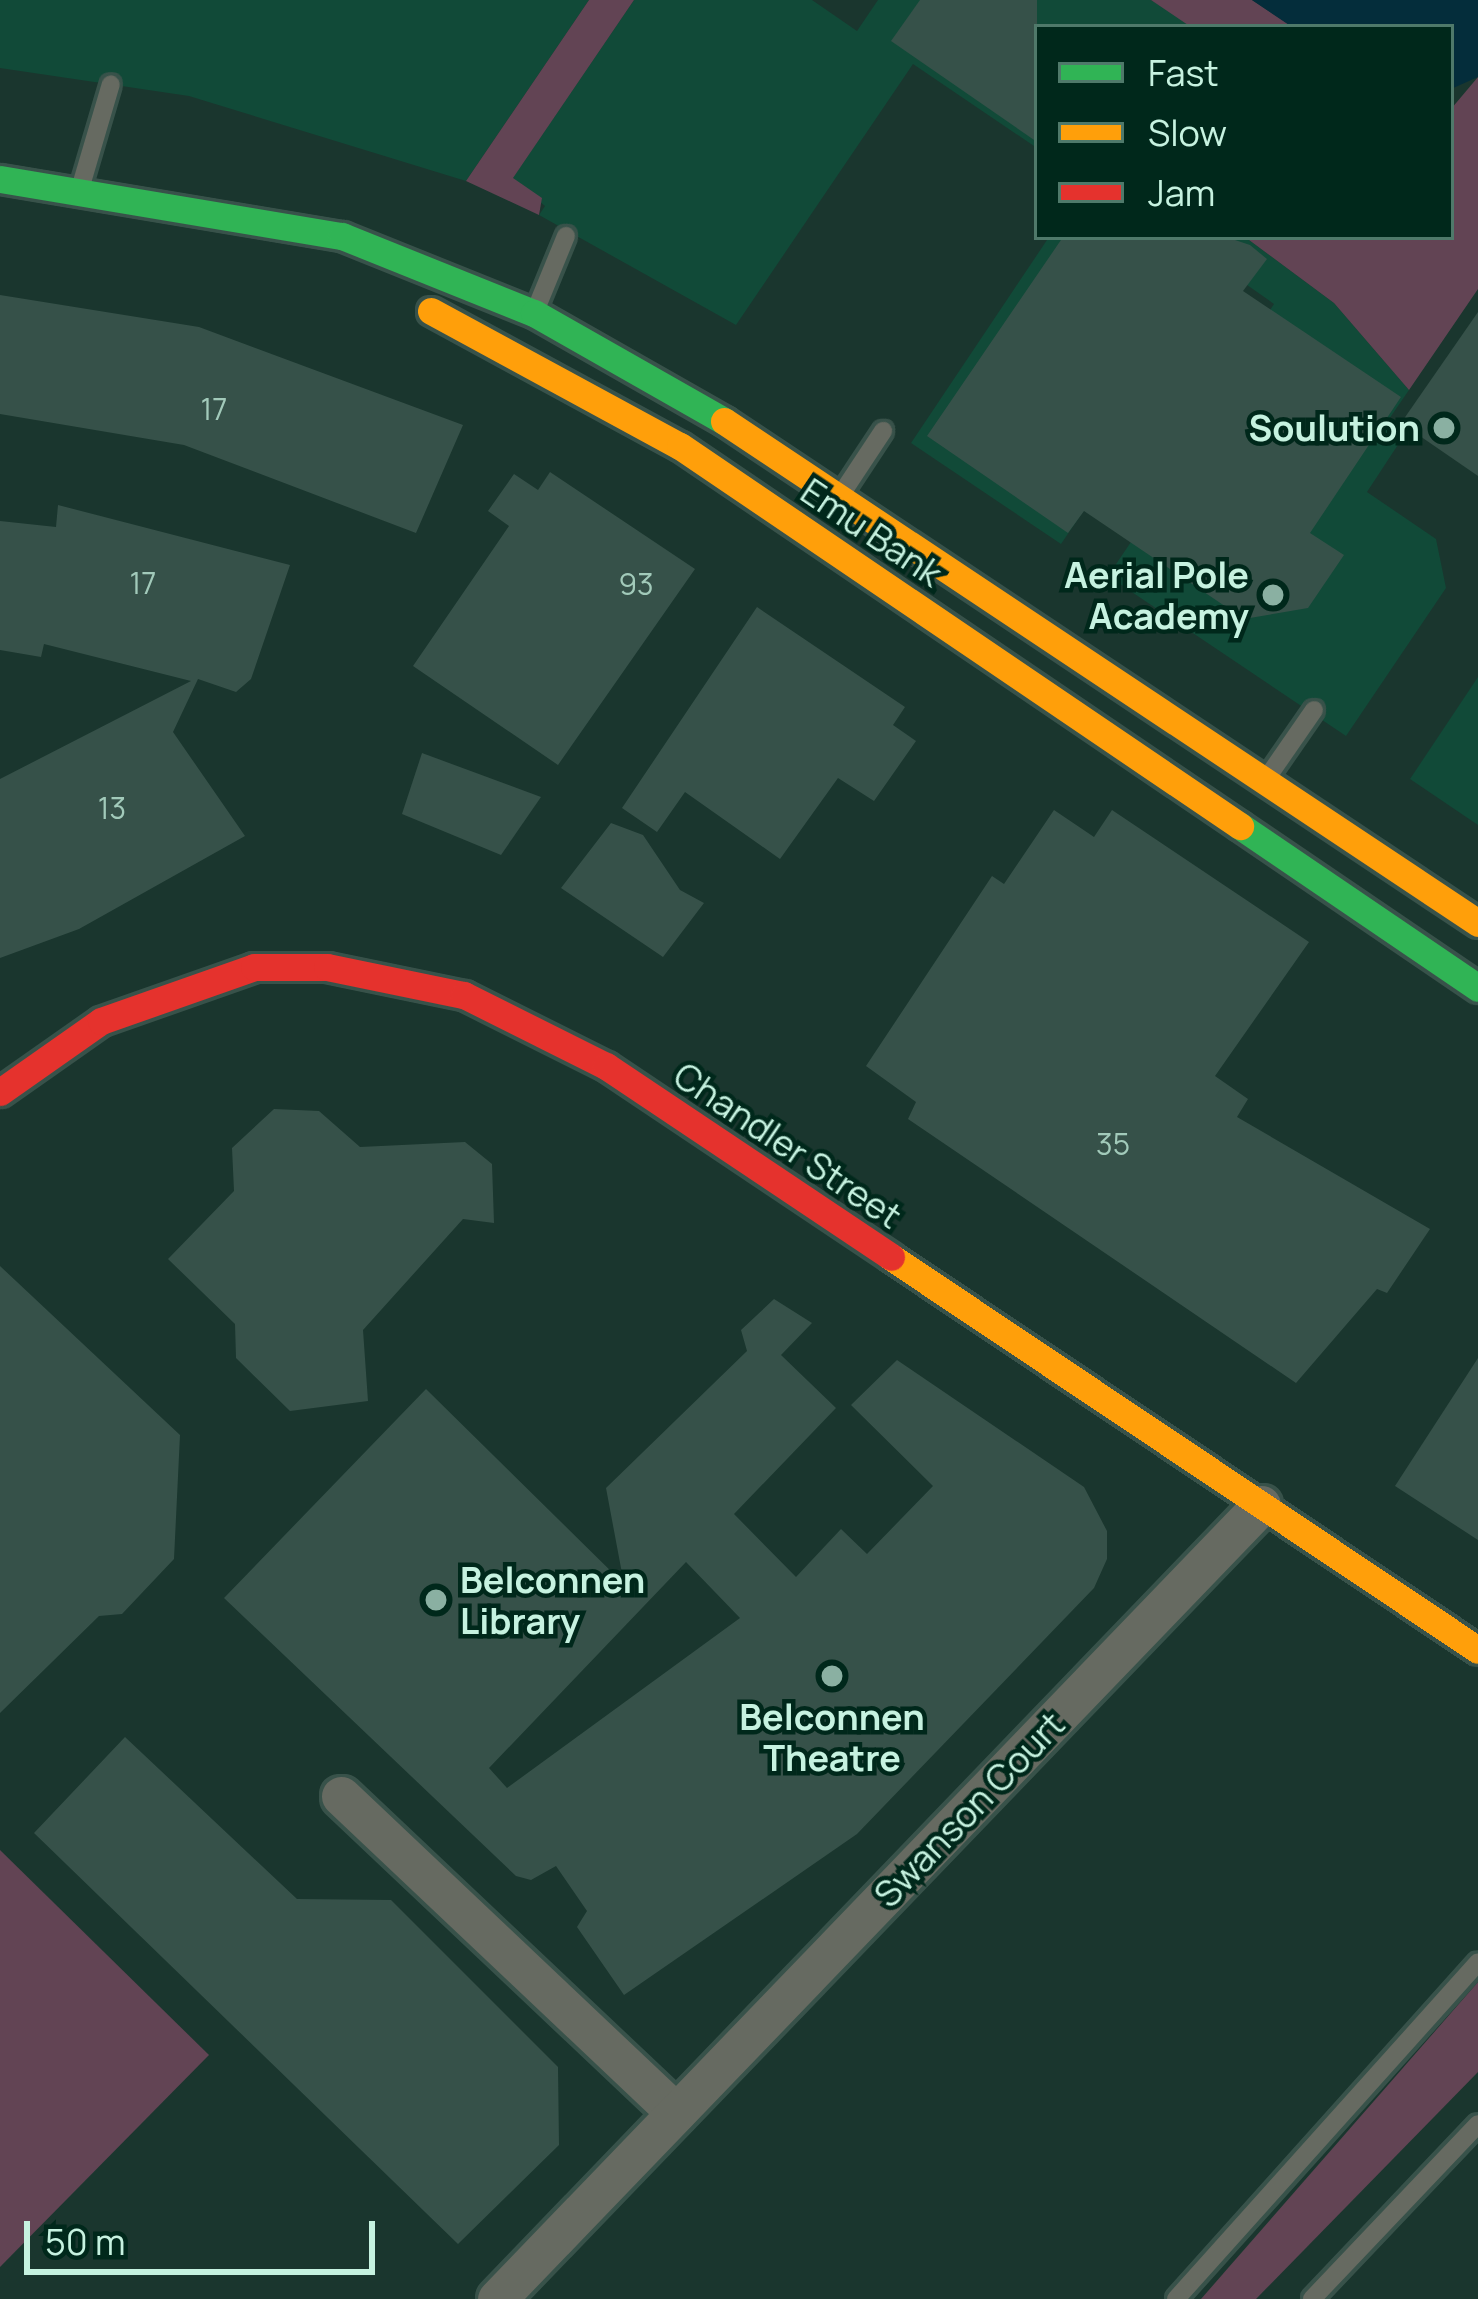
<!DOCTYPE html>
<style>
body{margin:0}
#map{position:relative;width:1478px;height:2299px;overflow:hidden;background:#1a362e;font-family:Manrope,sans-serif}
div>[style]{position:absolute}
.built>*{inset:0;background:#114a38}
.green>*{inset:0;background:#624454}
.water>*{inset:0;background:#042d3b}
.building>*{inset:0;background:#365149}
.roads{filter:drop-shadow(3px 0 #38524a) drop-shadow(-3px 0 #38524a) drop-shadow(0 3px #38524a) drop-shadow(0 -3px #38524a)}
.lane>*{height:18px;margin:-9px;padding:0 9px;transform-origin:9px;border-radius:9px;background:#666a61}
.street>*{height:39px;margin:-19.5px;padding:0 19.5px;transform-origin:19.5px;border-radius:19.5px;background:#666a61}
.fast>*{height:27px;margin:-13.5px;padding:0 13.5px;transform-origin:13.5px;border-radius:13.5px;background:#30b455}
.slow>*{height:27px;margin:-13.5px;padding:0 13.5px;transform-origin:13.5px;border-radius:13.5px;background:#ff9f0a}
.jam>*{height:27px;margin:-13.5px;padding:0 13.5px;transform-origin:13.5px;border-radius:13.5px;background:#e5322d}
.dots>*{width:33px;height:33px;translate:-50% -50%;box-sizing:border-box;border:6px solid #00281b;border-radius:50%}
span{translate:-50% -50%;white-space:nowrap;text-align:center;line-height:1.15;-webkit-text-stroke:9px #00281b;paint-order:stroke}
.number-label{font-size:30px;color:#a2caba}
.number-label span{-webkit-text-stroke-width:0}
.poi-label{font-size:36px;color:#c6f2e0;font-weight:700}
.right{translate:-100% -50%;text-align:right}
.left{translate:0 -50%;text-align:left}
.street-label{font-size:36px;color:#c6f2e0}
.legend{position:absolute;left:1034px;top:24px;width:420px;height:216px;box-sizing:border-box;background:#00281b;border:3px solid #4f796a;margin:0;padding:15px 21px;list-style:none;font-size:36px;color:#c6f2e0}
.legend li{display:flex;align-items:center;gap:24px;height:60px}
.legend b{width:60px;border:3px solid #4f796a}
.scale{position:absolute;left:24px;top:2221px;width:351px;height:54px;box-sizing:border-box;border:6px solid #c6f2e0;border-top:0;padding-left:15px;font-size:36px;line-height:42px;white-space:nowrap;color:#c6f2e0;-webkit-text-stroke:9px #00281b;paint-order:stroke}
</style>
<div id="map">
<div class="built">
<i style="clip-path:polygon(0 0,589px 0,466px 181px,189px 96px,0 68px)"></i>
<i style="clip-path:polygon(634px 0,812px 0,857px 31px,878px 0,1151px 0,1192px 25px,1037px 27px,1037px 148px,913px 64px,736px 325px,539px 215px,545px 206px,512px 179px)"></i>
<i style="clip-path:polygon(1049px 237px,1245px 237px,1334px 303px,1409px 390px,1387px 422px,1405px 434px,1367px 492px,1436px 539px,1446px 588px,1346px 736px,1108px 576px,1239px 382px,1227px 374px,1274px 304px,1240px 280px,1061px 544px,911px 443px)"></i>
<i style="clip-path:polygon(1478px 677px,1478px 825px,1410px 779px)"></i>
</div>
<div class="green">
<i style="clip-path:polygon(589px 0,634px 0,513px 178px,542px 198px,539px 215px,466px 181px)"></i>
<i style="clip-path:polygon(1151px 0,1252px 0,1293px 27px,1191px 27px)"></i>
<i style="clip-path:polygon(1478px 77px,1478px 289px,1409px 390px,1334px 303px,1245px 237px,1451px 237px,1451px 109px)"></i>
<i style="clip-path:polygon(0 1850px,209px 2055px,0 2267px)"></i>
<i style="clip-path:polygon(1478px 1982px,1478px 2072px,1256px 2299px,1201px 2299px)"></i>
</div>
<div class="water">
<i style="clip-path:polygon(1252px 0,1478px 0,1478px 77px,1451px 89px,1451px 27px,1292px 27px)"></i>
</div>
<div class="building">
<i style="clip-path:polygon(920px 0,1037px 0,1037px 142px,891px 41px)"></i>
<i style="clip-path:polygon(1063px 237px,1226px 237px,1250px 245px,1267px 259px,1243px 291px,1401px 397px,1310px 533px,1344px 555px,1308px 608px,1244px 619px,1084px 511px,1068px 533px,927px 436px)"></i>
<i style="clip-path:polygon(0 295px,199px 327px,463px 425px,416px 533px,184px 445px,0 414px)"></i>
<i style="clip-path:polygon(1478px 312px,1478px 476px,1401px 423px)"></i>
<i style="clip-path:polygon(550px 472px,695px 569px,558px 765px,413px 666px,509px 526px,488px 511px,514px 474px,538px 490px)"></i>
<i style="clip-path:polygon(58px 505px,290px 565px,251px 679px,236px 692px,198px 679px,173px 732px,245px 836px,79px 929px,0 958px,0 779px,191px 681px,44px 644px,41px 657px,0 650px,0 521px,56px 527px)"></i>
<i style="clip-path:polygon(757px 607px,905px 707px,893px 725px,916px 741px,874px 801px,838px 778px,780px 859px,685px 792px,657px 832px,622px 808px)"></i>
<i style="clip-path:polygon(422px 753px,541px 797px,501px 855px,402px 814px)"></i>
<i style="clip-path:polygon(1054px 810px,1094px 837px,1112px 810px,1309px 942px,1215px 1076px,1248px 1099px,1237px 1117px,1430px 1229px,1387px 1293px,1377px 1289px,1296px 1383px,908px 1119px,916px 1102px,866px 1066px,992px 876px,1004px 884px)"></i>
<i style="clip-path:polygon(611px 823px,643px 835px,680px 890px,704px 903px,663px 957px,561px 888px)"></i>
<i style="clip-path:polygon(274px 1109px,319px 1111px,360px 1147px,465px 1142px,492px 1164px,494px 1223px,463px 1219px,363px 1330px,368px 1401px,290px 1411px,236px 1358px,235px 1324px,168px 1259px,234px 1191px,232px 1148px)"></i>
<i style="clip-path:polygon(0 1266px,180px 1435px,174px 1559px,122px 1614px,99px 1616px,0 1713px)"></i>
<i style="clip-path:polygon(evenodd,774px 1299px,812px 1323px,781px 1355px,836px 1408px,734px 1514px,796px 1577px,841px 1529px,867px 1554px,933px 1486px,851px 1405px,897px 1360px,1084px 1487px,1107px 1531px,1107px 1559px,1094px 1588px,857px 1834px,624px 1995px,577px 1927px,587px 1911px,556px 1866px,531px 1880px,516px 1876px,224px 1598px,426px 1389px,624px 1584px,606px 1488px,747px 1351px,741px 1330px,774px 1299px,686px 1562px,740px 1618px,507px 1788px,489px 1768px,686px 1562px)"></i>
<i style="clip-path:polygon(1478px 1358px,1478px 1540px,1395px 1486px)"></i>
<i style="clip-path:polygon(125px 1737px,297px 1899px,391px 1900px,558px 2067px,559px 2145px,458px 2244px,34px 1833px)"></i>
</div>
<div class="roads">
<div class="lane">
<i style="left:80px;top:189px;width:109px;rotate:-73.6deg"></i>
<i style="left:536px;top:309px;width:79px;rotate:-67.7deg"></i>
<i style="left:844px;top:490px;width:71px;rotate:-56.5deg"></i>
<i style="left:1269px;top:775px;width:79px;rotate:-55.3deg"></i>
<i style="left:1176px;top:2299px;width:452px;rotate:-48.1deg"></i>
<i style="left:1312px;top:2299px;width:241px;rotate:-46.5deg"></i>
</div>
<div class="street">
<i style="left:341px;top:1796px;width:461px;rotate:43.4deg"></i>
<i style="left:497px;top:2299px;width:1102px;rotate:-46.1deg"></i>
</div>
<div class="fast">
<i style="left:0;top:179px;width:347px;rotate:9.5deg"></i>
<i style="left:342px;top:236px;width:207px;rotate:21.9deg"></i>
<i style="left:534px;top:313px;width:219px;rotate:29.6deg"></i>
<i style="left:1240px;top:826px;width:288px;rotate:34.2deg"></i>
</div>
<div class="slow">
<i style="left:431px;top:311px;width:283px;rotate:28.5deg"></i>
<i style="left:680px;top:446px;width:677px;rotate:34.16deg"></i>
<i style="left:724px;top:421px;width:906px;rotate:33.65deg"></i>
<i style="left:891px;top:1257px;width:706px;rotate:33.8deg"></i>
</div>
<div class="jam">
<i style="left:0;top:1092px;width:123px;rotate:-35.1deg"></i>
<i style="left:101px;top:1021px;width:162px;rotate:-19.4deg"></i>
<i style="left:254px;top:967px;width:73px"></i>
<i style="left:327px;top:967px;width:140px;rotate:11.6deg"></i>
<i style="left:464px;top:995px;width:159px;rotate:26.6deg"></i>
<i style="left:606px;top:1066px;width:343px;rotate:33.8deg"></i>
</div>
</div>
<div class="dots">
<i style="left:1444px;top:428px;background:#8ab0a2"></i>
<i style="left:1273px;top:595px;background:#8ab0a2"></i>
<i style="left:436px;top:1600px;background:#8ab0a2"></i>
<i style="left:832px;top:1676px;background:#8ab0a2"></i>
</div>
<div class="number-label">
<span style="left:214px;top:409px">17</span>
<span style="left:143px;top:583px">17</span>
<span style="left:636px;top:584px">93</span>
<span style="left:112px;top:808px">13</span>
<span style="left:1113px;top:1144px">35</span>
</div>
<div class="poi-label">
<span class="right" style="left:1420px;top:428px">Soulution</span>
<span class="right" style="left:1249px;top:595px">Aerial Pole<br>Academy</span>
<span class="left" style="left:460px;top:1600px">Belconnen<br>Library</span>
<span style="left:832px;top:1737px">Belconnen<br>Theatre</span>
</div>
<div class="street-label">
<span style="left:872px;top:532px;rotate:34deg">Emu Bank</span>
<span style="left:788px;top:1145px;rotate:34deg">Chandler Street</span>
<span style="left:969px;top:1809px;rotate:-46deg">Swanson Court</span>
</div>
<ul class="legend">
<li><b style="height:15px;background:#30b455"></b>Fast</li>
<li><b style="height:15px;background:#ff9f0a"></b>Slow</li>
<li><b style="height:15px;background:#e5322d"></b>Jam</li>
</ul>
<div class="scale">50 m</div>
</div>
